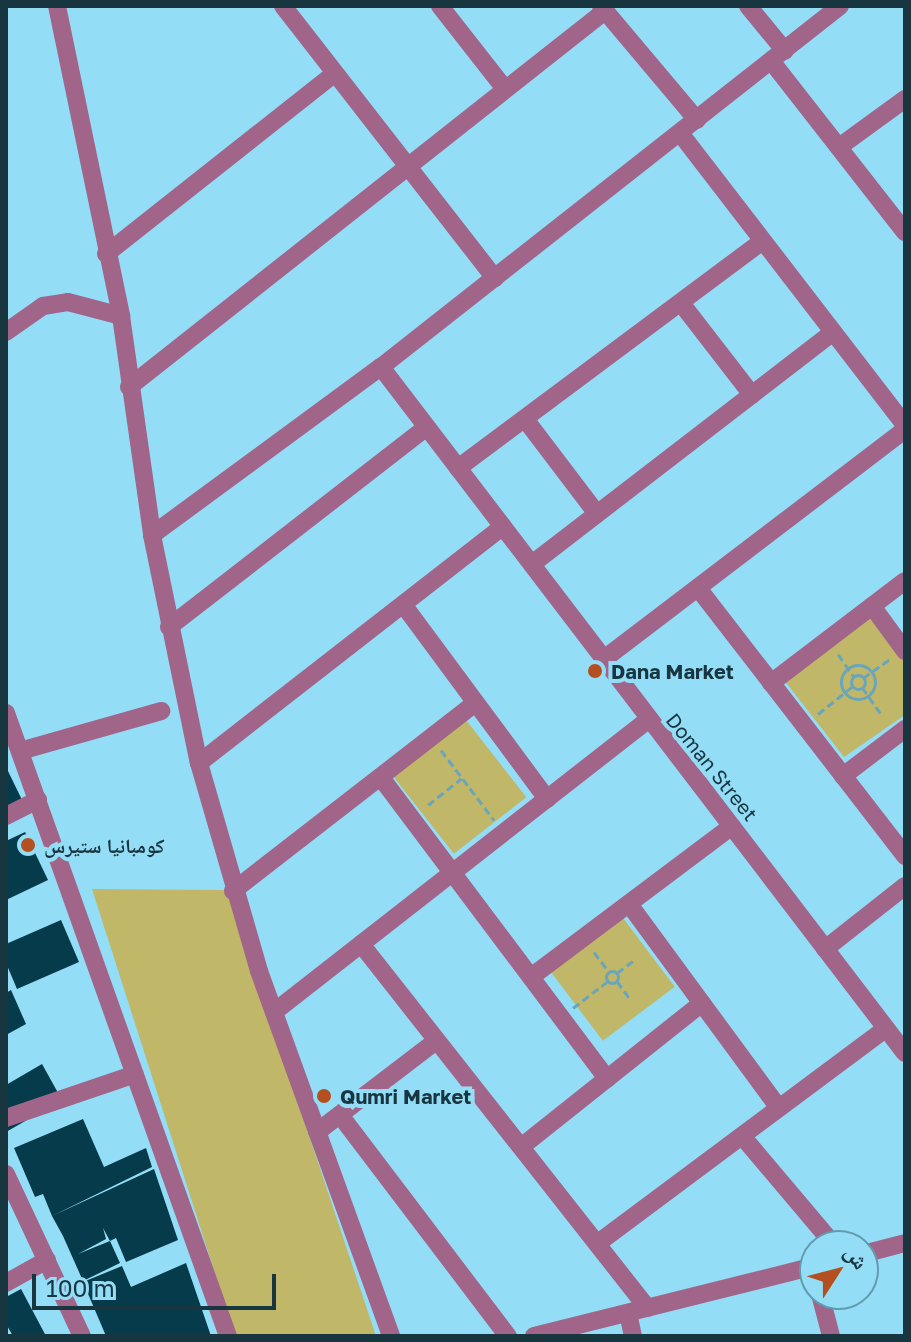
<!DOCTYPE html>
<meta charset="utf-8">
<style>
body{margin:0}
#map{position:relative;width:911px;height:1342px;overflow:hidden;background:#94ddf7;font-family:"Golos Text","Noto Naskh Arabic",sans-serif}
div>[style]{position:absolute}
.green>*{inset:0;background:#c0b768;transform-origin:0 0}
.building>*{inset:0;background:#053b4a}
.path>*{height:3px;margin-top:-1.5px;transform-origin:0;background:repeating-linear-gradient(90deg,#6ba5ba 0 8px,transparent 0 12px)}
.path>.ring{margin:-1.5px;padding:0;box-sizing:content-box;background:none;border:3px solid #6ba5ba;border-radius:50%}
.minor>*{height:18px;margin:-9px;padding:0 9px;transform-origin:9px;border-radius:9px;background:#a2658a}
.dots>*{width:22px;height:22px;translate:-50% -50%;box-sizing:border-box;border:4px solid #94ddf7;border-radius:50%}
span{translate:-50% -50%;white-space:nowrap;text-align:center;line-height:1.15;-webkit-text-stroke:8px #94ddf7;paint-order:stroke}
.poi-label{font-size:20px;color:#183640;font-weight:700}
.left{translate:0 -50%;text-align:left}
.street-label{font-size:20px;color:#183640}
.frame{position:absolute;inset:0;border:8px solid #183640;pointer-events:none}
.north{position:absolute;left:799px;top:1230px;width:80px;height:80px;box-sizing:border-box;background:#94ddf7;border:2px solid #629aae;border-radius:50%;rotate:54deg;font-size:22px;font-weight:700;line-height:32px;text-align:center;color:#183640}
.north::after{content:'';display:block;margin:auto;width:28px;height:36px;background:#b44f20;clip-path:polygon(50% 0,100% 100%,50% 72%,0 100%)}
.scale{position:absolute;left:32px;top:1274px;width:244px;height:36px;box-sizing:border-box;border:4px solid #183640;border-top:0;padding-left:10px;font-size:24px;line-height:28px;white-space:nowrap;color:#183640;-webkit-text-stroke:6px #94ddf7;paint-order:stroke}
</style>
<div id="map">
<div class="green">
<i style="clip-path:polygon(870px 616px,905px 663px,905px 715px,844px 757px,784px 680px)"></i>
<i style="left:466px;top:720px;width:98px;height:92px;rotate:52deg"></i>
<i style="clip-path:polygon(92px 889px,227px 890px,376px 1336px,235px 1336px)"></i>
<i style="left:623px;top:918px;width:86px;height:90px;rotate:53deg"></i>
</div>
<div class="building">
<i style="clip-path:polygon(6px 767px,24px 804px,6px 813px)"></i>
<i style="clip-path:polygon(25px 832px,48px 880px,6px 900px,6px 841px)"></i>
<i style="clip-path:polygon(61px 920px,79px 962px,17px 989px,6px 963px,6px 944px)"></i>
<i style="clip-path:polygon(11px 990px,26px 1024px,6px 1035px,6px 993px)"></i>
<i style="clip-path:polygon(42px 1064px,62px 1100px,6px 1132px,6px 1085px)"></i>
<i style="clip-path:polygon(83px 1119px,104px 1167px,146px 1148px,152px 1167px,52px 1216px,154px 1169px,178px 1240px,126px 1262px,116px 1238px,110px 1241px,103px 1228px,106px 1239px,78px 1254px,110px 1241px,120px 1263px,83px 1281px,63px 1236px,52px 1216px,43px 1194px,35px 1197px,14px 1148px)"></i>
<i style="clip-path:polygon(186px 1263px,211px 1336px,106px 1336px,83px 1282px,122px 1266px,131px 1287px)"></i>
<i style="clip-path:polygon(21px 1289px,46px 1336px,13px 1336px,6px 1324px,6px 1297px)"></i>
</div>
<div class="path">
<i style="left:838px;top:654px;width:28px;rotate:55deg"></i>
<i class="ring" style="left:841px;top:665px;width:31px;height:31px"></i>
<i class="ring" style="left:851px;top:675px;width:11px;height:11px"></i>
<i style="left:863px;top:678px;width:33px;rotate:-35deg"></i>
<i style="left:862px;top:687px;width:32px;rotate:55deg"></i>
<i style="left:818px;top:714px;width:45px;rotate:-38.7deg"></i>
<i style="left:441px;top:750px;width:88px;rotate:52.9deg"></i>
<i style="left:428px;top:805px;width:43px;rotate:-38.5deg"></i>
<i style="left:594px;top:952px;width:25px;rotate:53deg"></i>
<i class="ring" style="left:606px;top:971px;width:9px;height:9px"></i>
<i style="left:617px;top:973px;width:20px;rotate:-37deg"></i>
<i style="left:617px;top:981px;width:22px;rotate:54deg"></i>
<i style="left:573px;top:1008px;width:44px;rotate:-37.6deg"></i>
</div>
<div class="minor">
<i style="left:57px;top:6px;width:317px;rotate:78.3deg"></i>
<i style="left:121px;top:316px;width:221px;rotate:81.9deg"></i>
<i style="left:152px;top:535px;width:233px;rotate:78.4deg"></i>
<i style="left:199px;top:763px;width:216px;rotate:73.9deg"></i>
<i style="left:259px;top:971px;width:388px;rotate:70.1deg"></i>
<i style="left:283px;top:6px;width:345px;rotate:52.1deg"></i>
<i style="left:440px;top:6px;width:105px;rotate:51.9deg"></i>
<i style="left:601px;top:6px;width:149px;rotate:49.9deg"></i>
<i style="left:748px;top:6px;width:58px;rotate:50.6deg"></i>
<i style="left:772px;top:62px;width:216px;rotate:52deg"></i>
<i style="left:680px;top:133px;width:369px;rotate:52.4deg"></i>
<i style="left:839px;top:147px;width:82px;rotate:-36deg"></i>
<i style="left:106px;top:254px;width:290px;rotate:-38.3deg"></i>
<i style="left:681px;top:303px;width:116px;rotate:52.3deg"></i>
<i style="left:6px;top:332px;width:45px;rotate:-35.1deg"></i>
<i style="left:43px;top:306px;width:25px;rotate:-9deg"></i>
<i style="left:68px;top:302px;width:55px;rotate:14.8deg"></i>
<i style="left:381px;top:367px;width:863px;rotate:52.63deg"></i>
<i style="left:129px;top:387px;width:607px;rotate:-38.31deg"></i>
<i style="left:525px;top:419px;width:119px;rotate:52.8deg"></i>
<i style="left:458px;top:468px;width:380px;rotate:-36.7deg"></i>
<i style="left:152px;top:535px;width:284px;rotate:-36.3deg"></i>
<i style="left:381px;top:367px;width:584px;rotate:-38.18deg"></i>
<i style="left:532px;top:564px;width:380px;rotate:-37.6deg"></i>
<i style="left:698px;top:588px;width:339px;rotate:52.3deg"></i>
<i style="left:872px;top:606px;width:56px;rotate:53.7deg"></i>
<i style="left:405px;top:607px;width:239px;rotate:53.5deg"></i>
<i style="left:169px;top:627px;width:326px;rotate:-37.8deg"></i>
<i style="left:604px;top:659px;width:378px;rotate:-37.3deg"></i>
<i style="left:771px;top:683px;width:168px;rotate:-37.3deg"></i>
<i style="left:6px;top:713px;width:661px;rotate:70.39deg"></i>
<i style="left:20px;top:751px;width:147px;rotate:-15.8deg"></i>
<i style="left:199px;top:763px;width:385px;rotate:-37.9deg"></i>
<i style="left:843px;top:776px;width:78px;rotate:-37.2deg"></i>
<i style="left:382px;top:779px;width:375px;rotate:53.1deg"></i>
<i style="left:6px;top:816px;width:36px;rotate:-27deg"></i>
<i style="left:233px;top:891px;width:306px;rotate:-37.8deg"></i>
<i style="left:629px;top:904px;width:253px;rotate:53.7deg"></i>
<i style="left:361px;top:944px;width:463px;rotate:51.8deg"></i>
<i style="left:825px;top:949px;width:102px;rotate:-38.2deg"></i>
<i style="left:531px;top:977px;width:251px;rotate:-36.9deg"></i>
<i style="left:274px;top:1012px;width:473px;rotate:-38deg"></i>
<i style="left:340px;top:1115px;width:278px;rotate:52.8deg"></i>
<i style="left:6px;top:1118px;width:136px;rotate:-18.8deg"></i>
<i style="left:317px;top:1132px;width:150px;rotate:-37.4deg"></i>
<i style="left:742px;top:1136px;width:144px;rotate:49.8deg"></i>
<i style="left:521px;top:1147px;width:231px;rotate:-38.5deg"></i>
<i style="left:6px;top:1174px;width:179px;rotate:64.9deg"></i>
<i style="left:598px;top:1243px;width:359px;rotate:-36.7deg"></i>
<i style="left:863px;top:1254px;width:43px;rotate:-14.7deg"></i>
<i style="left:6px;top:1283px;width:47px;rotate:-29.3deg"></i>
<i style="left:820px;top:1294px;width:43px;rotate:75.3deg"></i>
<i style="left:628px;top:1313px;width:24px;rotate:78deg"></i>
<i style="left:534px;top:1336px;width:290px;rotate:-14deg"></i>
</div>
<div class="dots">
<i style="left:595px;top:671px;background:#b44f20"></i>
<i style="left:28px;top:845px;background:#b44f20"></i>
<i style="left:324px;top:1096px;background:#b44f20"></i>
</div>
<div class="poi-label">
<span class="left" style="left:611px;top:671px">Dana Market</span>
<span class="left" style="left:44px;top:845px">كومبانيا ستيرس</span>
<span class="left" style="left:340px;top:1096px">Qumri Market</span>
</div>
<div class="street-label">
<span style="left:712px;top:767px;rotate:51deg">Doman Street</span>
</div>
<div class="frame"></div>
<div class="north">ش</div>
<div class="scale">100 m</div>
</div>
